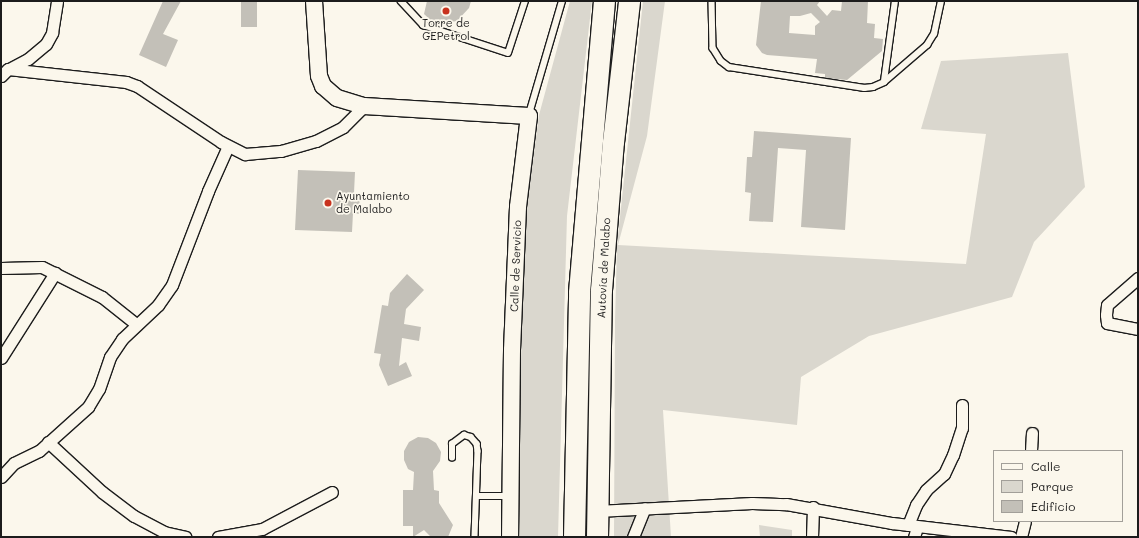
<!DOCTYPE html>
<meta charset="utf-8">
<style>
body{margin:0}
#map{position:relative;width:1139px;height:538px;overflow:hidden;background:#fbf7ec;font-family:Mali,sans-serif}
div>[style]{position:absolute}
.green>*{inset:0;background:#dad7ce}
.building>*{inset:0;background:#c3c0b8;transform-origin:0 0}
.roads{filter:drop-shadow(1px 0 #1c1c1c) drop-shadow(-1px 0 #1c1c1c) drop-shadow(0 1px #1c1c1c) drop-shadow(0 -1px #1c1c1c)}
.lane>*{height:5.5px;margin:-2.75px;padding:0 2.75px;transform-origin:2.75px;border-radius:2.75px;background:#fbf7ec}
.street>*{height:11px;margin:-5.5px;padding:0 5.5px;transform-origin:5.5px;border-radius:5.5px;background:#fbf7ec}
.secondary>*{height:16px;margin:-8px;padding:0 8px;transform-origin:8px;border-radius:8px;background:#fbf7ec}
.highway>*{height:21px;margin:-10.5px;padding:0 10.5px;transform-origin:10.5px;border-radius:10.5px;background:#fbf7ec}
.dots>*{width:11px;height:11px;translate:-50% -50%;box-sizing:border-box;border:2px solid #fbf7ec;border-radius:50%}
span{translate:-50% -50%;white-space:nowrap;text-align:center;line-height:1.15;-webkit-text-stroke:3.5px #fbf7ec;paint-order:stroke}
.poi-label{font-size:11px;color:#1c1c1c}
.left{translate:0 -50%;text-align:left}
.street-label{font-size:11px;color:#1c1c1c}
.frame{position:absolute;inset:0;border:2px solid #1c1c1c;pointer-events:none}
.legend{position:absolute;left:993px;top:450px;width:130px;height:72px;box-sizing:border-box;background:#fbf7ec;border:1px solid #a29f99;margin:0;padding:5px 7px;list-style:none;font-size:12px;color:#1c1c1c}
.legend li{display:flex;align-items:center;gap:8px;height:20px}
.legend b{width:20px;border:1px solid #a29f99}
</style>
<div id="map">
<div class="green">
<i style="clip-path:polygon(570px 1px,592px 1px,567px 216px,558px 537px,517px 537px,524px 226px,539px 115px)"></i>
<i style="clip-path:polygon(643px 1px,665px 1px,647px 136px,618px 245px,966px 264px,986px 134px,921px 129px,941px 61px,1068px 53px,1085px 187px,1034px 242px,1012px 297px,869px 336px,801px 377px,797px 425px,663px 410px,671px 537px,614px 537px,615px 321px,617px 245px)"></i>
<i style="clip-path:polygon(759px 525px,792px 530px,792px 537px,760px 537px)"></i>
</div>
<div class="building">
<i style="clip-path:polygon(163px 1px,181px 1px,163px 34px,178px 40px,166px 67px,139px 55px)"></i>
<i style="left:241px;top:1px;width:16px;height:26px"></i>
<i style="clip-path:polygon(427px 1px,471px 1px,469px 8px,457px 21px,435px 24px,424px 14px)"></i>
<i style="clip-path:polygon(evenodd,761px 1px,820px 1px,817px 5px,827px 16px,832px 10px,841px 11px,842px 1px,868px 1px,867px 23px,875px 24px,874px 38px,883px 39px,882px 51px,847px 80px,825px 78px,825px 74px,815px 73px,817px 59px,767px 55px,762px 53px,756px 45px,761px 1px,811px 13px,820px 22px,815px 26px,815px 35px,789px 33px,790px 16px,800px 16px,811px 13px)"></i>
<i style="clip-path:polygon(754px 131px,851px 138px,845px 230px,801px 227px,806px 150px,778px 148px,773px 222px,749px 221px,751px 193px,745px 192px,747px 157px,752px 157px)"></i>
<i style="clip-path:polygon(298px 170px,355px 172px,354px 193px,360px 193px,359px 214px,353px 213px,352px 232px,295px 230px)"></i>
<i style="clip-path:polygon(407px 274px,424px 290px,406px 309px,404px 324px,421px 327px,419px 341px,402px 338px,399px 366px,406px 362px,412px 376px,388px 386px,379px 365px,381px 354px,374px 353px,382px 305px,388px 306px,390px 293px)"></i>
<i style="clip-path:polygon(418px 437px,428px 438px,436px 443px,441px 452px,440px 461px,433px 471px,434px 490px,439px 491px,439px 503px,453px 525px,448px 537px,431px 537px,424px 530px,413px 537px,413px 526px,403px 526px,403px 490px,413px 490px,414px 472px,408px 469px,404px 460px,404px 451px,409px 442px)"></i>
</div>
<div class="roads">
<div class="lane">
<i style="left:401px;top:1px;width:33px;rotate:47deg"></i>
<i style="left:423px;top:25px;width:89px;rotate:18.2deg"></i>
<i style="left:508px;top:53px;width:55px;rotate:-71.9deg"></i>
<i style="left:712px;top:1px;width:47px;rotate:88.8deg"></i>
<i style="left:713px;top:48px;width:15px;rotate:58deg"></i>
<i style="left:721px;top:61px;width:10px;rotate:37deg"></i>
<i style="left:729px;top:67px;width:137px;rotate:8.8deg"></i>
<i style="left:864px;top:88px;width:9px;rotate:-6deg"></i>
<i style="left:873px;top:87px;width:12px;rotate:-24deg"></i>
<i style="left:884px;top:82px;width:57px;rotate:-40.7deg"></i>
<i style="left:927px;top:45px;width:13px;rotate:-58deg"></i>
<i style="left:934px;top:34px;width:34px;rotate:-78deg"></i>
<i style="left:884px;top:81px;width:81px;rotate:-82.2deg"></i>
<i style="left:529px;top:114px;width:118px;rotate:-73.7deg"></i>
<i style="left:452px;top:458px;width:14px;rotate:-90deg"></i>
<i style="left:452px;top:444px;width:15px;rotate:-37deg"></i>
<i style="left:464px;top:435px;width:7px;rotate:16deg"></i>
<i style="left:471px;top:437px;width:9px;rotate:49deg"></i>
<i style="left:477px;top:444px;width:7px;rotate:82deg"></i>
<i style="left:478px;top:451px;width:86px;rotate:92deg"></i>
<i style="left:477px;top:496px;width:33px"></i>
</div>
<div class="street">
<i style="left:7px;top:70px;width:24px;rotate:-28deg"></i>
<i style="left:28px;top:59px;width:23px;rotate:-40deg"></i>
<i style="left:46px;top:44px;width:13px;rotate:-61deg"></i>
<i style="left:52px;top:33px;width:32px;rotate:-81deg"></i>
<i style="left:1px;top:76px;width:10px;rotate:-45deg"></i>
<i style="left:8px;top:69px;width:119px;rotate:6.3deg"></i>
<i style="left:126px;top:82px;width:12px;rotate:20deg"></i>
<i style="left:137px;top:86px;width:101px;rotate:33.7deg"></i>
<i style="left:221px;top:142px;width:27px;rotate:27deg"></i>
<i style="left:245px;top:154px;width:36px;rotate:-5deg"></i>
<i style="left:281px;top:151px;width:36px;rotate:-16deg"></i>
<i style="left:316px;top:141px;width:30px;rotate:-27deg"></i>
<i style="left:343px;top:127px;width:30px;rotate:-45deg"></i>
<i style="left:1px;top:268px;width:41px;rotate:-1.4deg"></i>
<i style="left:42px;top:267px;width:67px;rotate:26.6deg"></i>
<i style="left:102px;top:297px;width:43px;rotate:38.5deg"></i>
<i style="left:1138px;top:278px;width:41px;rotate:138.9deg"></i>
<i style="left:1107px;top:305px;width:10px;rotate:96deg"></i>
<i style="left:1106px;top:315px;width:8px;rotate:83deg"></i>
<i style="left:1107px;top:323px;width:32px;rotate:11deg"></i>
<i style="left:1px;top:358px;width:101px;rotate:-57.6deg"></i>
<i style="left:48px;top:442px;width:74px;rotate:42.8deg"></i>
<i style="left:102px;top:492px;width:40px;rotate:37deg"></i>
<i style="left:134px;top:516px;width:34px;rotate:28deg"></i>
<i style="left:164px;top:532px;width:22px;rotate:13deg"></i>
<i style="left:1031px;top:451px;width:18px;rotate:-87deg"></i>
<i style="left:1px;top:477px;width:19px;rotate:-47deg"></i>
<i style="left:14px;top:463px;width:28px;rotate:-26deg"></i>
<i style="left:39px;top:451px;width:66px;rotate:-41.9deg"></i>
<i style="left:88px;top:407px;width:21px;rotate:-59deg"></i>
<i style="left:99px;top:389px;width:34px;rotate:-71deg"></i>
<i style="left:110px;top:357px;width:22px;rotate:-56deg"></i>
<i style="left:122px;top:339px;width:50px;rotate:-43.4deg"></i>
<i style="left:158px;top:305px;width:24px;rotate:-55deg"></i>
<i style="left:172px;top:285px;width:101px;rotate:-69deg"></i>
<i style="left:208px;top:191px;width:49px;rotate:-66deg"></i>
<i style="left:597px;top:511px;width:155px;rotate:-3deg"></i>
<i style="left:752px;top:503px;width:34px;rotate:2deg"></i>
<i style="left:786px;top:504px;width:108px;rotate:10.2deg"></i>
<i style="left:892px;top:523px;width:120px;rotate:6.7deg"></i>
<i style="left:908px;top:525px;width:22px;rotate:-68deg"></i>
<i style="left:916px;top:505px;width:18px;rotate:-56deg"></i>
<i style="left:926px;top:490px;width:24px;rotate:-42deg"></i>
<i style="left:944px;top:474px;width:21px;rotate:-65deg"></i>
<i style="left:953px;top:455px;width:28px;rotate:-72deg"></i>
<i style="left:962px;top:428px;width:23px;rotate:-90deg"></i>
<i style="left:218px;top:537px;width:45px;rotate:-10.3deg"></i>
<i style="left:262px;top:529px;width:79px;rotate:-27.9deg"></i>
<i style="left:633px;top:537px;width:31px;rotate:-68deg"></i>
<i style="left:812px;top:537px;width:30px;rotate:-88deg"></i>
<i style="left:914px;top:537px;width:10px;rotate:-73deg"></i>
<i style="left:1021px;top:537px;width:16px;rotate:-76deg"></i>
</div>
<div class="secondary">
<i style="left:314px;top:1px;width:75px;rotate:86.2deg"></i>
<i style="left:319px;top:76px;width:11px;rotate:68deg"></i>
<i style="left:323px;top:86px;width:18px;rotate:41deg"></i>
<i style="left:337px;top:98px;width:28px;rotate:17deg"></i>
<i style="left:364px;top:106px;width:165px;rotate:3.5deg"></i>
<i style="left:529px;top:116px;width:92px;rotate:96.9deg"></i>
<i style="left:518px;top:207px;width:143px;rotate:92.4deg"></i>
<i style="left:512px;top:350px;width:187px;rotate:90.6deg"></i>
</div>
<div class="highway">
<i style="left:574px;top:537px;width:245px;rotate:-88.8deg"></i>
<i style="left:579px;top:292px;width:292px;rotate:-85.1deg"></i>
<i style="left:597px;top:537px;width:247px;rotate:-89.1deg"></i>
<i style="left:601px;top:290px;width:148px;rotate:-85.4deg"></i>
<i style="left:613px;top:142px;width:142px;rotate:-83.5deg"></i>
</div>
</div>
<div class="dots">
<i style="left:446px;top:11px;background:#c8321e"></i>
<i style="left:328px;top:203px;background:#c8321e"></i>
</div>
<div class="poi-label">
<span style="left:446px;top:30px">Torre de<br>GEPetrol</span>
<span class="left" style="left:336px;top:203px">Ayuntamiento<br>de Malabo</span>
</div>
<div class="street-label">
<span style="left:516px;top:266px;rotate:-88deg">Calle de Servicio</span>
<span style="left:604px;top:268px;rotate:-87deg">Autovía de Malabo</span>
</div>
<div class="frame"></div>
<ul class="legend">
<li><b style="height:5px;background:#fbf7ec"></b>Calle</li>
<li><b style="height:11px;background:#dad7ce"></b>Parque</li>
<li><b style="height:11px;background:#c3c0b8"></b>Edificio</li>
</ul>
</div>
